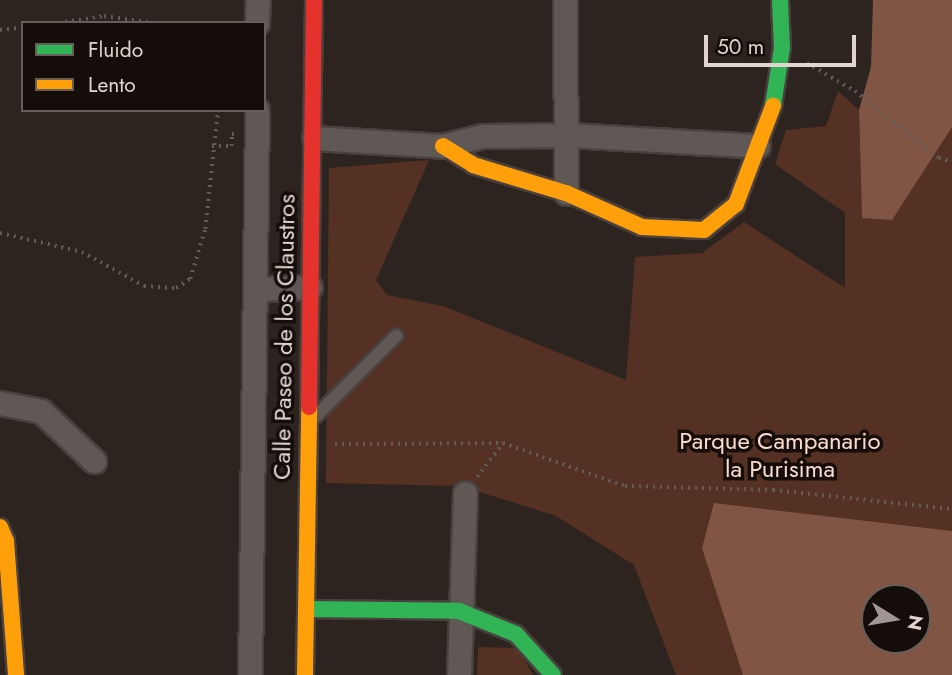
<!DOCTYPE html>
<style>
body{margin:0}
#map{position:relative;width:952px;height:675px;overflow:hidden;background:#2d2420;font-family:Jost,sans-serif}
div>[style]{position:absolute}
.green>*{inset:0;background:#543123}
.water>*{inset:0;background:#815544}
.path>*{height:3.5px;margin-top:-1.75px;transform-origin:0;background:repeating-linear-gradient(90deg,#625b58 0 2px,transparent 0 7px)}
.roads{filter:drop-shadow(2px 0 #4a413e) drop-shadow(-2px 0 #4a413e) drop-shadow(0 2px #4a413e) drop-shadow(0 -2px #4a413e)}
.lane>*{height:12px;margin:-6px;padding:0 6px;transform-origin:6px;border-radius:6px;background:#5f5855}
.street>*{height:23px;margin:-11.5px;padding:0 11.5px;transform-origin:11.5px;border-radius:11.5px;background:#5f5855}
.fast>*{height:16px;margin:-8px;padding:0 8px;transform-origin:8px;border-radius:8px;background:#30b455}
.slow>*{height:16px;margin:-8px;padding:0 8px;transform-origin:8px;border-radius:8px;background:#ff9f0a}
.jam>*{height:16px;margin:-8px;padding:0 8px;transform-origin:8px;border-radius:8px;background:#e5322d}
span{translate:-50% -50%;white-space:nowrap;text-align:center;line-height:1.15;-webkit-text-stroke:7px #150d0a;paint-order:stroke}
.street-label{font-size:24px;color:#e1d4cf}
.park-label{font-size:24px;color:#fbdbcf}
.legend{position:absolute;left:21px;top:21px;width:245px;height:91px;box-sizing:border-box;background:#150d0a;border:2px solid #675d59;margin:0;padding:9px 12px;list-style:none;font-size:21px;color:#e1d4cf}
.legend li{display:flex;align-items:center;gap:14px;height:35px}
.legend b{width:35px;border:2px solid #675d59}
.north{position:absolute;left:861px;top:584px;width:70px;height:70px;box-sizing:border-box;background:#150d0a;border:2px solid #675d59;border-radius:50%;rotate:101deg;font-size:19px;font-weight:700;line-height:28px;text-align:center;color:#e1d4cf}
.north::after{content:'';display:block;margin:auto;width:24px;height:32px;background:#a29692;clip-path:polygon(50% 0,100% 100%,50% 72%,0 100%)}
.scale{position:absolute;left:704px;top:35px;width:152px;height:32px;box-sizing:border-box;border:4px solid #e1d4cf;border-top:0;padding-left:9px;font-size:21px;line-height:24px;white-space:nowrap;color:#e1d4cf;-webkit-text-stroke:5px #150d0a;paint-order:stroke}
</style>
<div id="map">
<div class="green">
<i style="clip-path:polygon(evenodd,838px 91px,859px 110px,862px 218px,952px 127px,952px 675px,676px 675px,634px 565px,556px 516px,461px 486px,326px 483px,329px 168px,429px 160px,376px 280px,387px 295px,443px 306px,626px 380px,635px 257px,702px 253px,744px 222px,845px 288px,845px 213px,775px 164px,786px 130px,826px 126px,838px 91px,875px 598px,917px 598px,917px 640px,875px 640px,875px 598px)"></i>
<i style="clip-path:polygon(478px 647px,518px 648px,533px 675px,477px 675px)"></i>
</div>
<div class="water">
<i style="clip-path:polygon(873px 0,952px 0,952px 127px,892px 220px,862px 218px,859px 110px,871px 67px)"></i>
<i style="clip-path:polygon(evenodd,714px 503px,952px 531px,952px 675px,743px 675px,702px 548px,714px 503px,875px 598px,917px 598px,917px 640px,875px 640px,875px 598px)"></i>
</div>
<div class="path">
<i style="left:58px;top:23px;width:47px;rotate:-8.7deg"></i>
<i style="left:104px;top:16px;width:49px;rotate:8.3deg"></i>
<i style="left:0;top:30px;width:23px;rotate:-7deg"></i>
<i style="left:807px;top:63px;width:56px;rotate:30.3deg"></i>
<i style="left:855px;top:91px;width:107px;rotate:38.6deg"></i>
<i style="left:939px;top:158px;width:14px;rotate:17deg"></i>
<i style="left:212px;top:146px;width:19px"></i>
<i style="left:231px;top:146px;width:12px;rotate:-85deg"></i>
<i style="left:232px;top:134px;width:5px"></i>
<i style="left:0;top:233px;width:84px;rotate:13deg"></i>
<i style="left:82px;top:252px;width:71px;rotate:28.7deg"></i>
<i style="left:144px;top:286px;width:32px;rotate:4deg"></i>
<i style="left:176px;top:288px;width:17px;rotate:-33deg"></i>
<i style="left:190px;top:279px;width:52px;rotate:-73.3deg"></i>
<i style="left:205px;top:229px;width:120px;rotate:-83.8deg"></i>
<i style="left:335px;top:444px;width:168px;rotate:-0.3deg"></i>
<i style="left:503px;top:443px;width:129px;rotate:19.4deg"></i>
<i style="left:625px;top:486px;width:148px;rotate:1.5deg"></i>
<i style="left:773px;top:490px;width:180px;rotate:6.1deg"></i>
<i style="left:477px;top:477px;width:43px;rotate:-52.6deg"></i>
</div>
<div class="roads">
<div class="lane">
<i style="left:315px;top:417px;width:115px;rotate:-45deg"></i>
</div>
<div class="street">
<i style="left:565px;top:0;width:193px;rotate:89.7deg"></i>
<i style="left:257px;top:23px;width:23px;rotate:-88deg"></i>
<i style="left:314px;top:138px;width:129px;rotate:3.5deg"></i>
<i style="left:443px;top:146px;width:40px;rotate:-14.4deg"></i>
<i style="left:482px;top:136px;width:87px;rotate:-0.7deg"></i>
<i style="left:569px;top:135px;width:189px;rotate:3.3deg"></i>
<i style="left:256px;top:289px;width:54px;rotate:-2.1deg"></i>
<i style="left:0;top:403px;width:42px;rotate:11deg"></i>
<i style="left:41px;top:411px;width:73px;rotate:43.3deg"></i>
<i style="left:250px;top:675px;width:565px;rotate:-89.29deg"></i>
<i style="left:459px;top:675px;width:182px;rotate:-88.1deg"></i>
</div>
<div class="fast">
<i style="left:773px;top:106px;width:59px;rotate:-81.2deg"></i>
<i style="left:782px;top:48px;width:48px;rotate:-92.4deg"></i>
<i style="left:306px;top:609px;width:153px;rotate:0.7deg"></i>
<i style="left:459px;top:611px;width:61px;rotate:22deg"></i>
<i style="left:516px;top:634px;width:55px;rotate:47.9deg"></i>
</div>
<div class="slow">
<i style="left:443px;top:146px;width:36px;rotate:32deg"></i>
<i style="left:473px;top:165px;width:97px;rotate:16.8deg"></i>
<i style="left:566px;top:193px;width:83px;rotate:24.1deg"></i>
<i style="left:642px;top:227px;width:62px;rotate:2.8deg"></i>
<i style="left:704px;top:230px;width:41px;rotate:-39.1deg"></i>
<i style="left:736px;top:204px;width:105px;rotate:-69.3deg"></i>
<i style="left:0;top:527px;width:15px;rotate:67deg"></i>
<i style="left:6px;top:541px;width:134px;rotate:85.7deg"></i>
<i style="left:305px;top:675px;width:268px;rotate:-89.1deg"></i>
</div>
<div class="jam">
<i style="left:309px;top:407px;width:407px;rotate:-89.3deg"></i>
</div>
</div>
<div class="street-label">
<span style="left:284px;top:337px;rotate:-89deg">Calle Paseo de los Claustros</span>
</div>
<div class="park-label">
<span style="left:780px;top:455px">Parque Campanario<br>la Purisima</span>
</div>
<ul class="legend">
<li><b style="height:9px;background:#30b455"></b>Fluido</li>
<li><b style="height:9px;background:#ff9f0a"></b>Lento</li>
</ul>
<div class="north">N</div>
<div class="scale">50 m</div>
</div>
